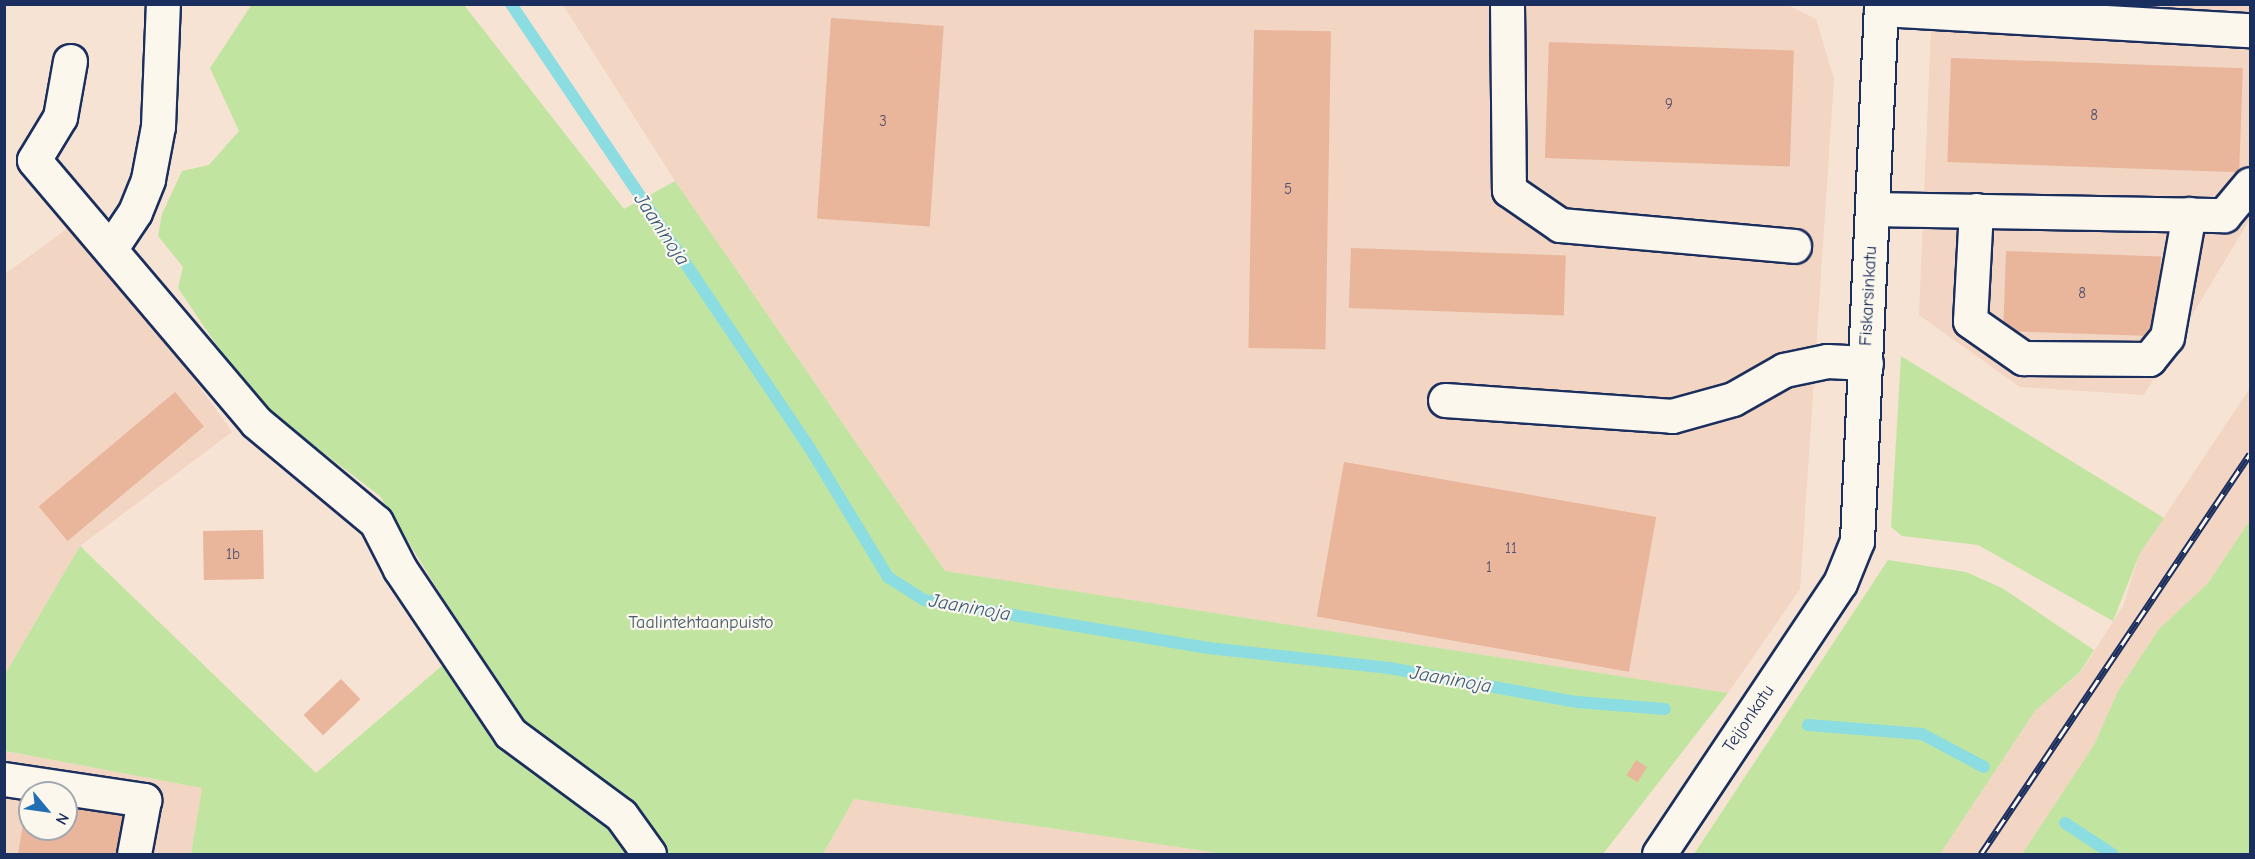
<!DOCTYPE html>
<style>
body{margin:0}
#map{position:relative;width:2255px;height:859px;overflow:hidden;background:#f6e3d4;font-family:"Comic Neue",sans-serif}
div>[style]{position:absolute}
.built>*{inset:0;background:#f2d5c3}
.green>*{inset:0;background:#c1e5a0}
.stream>*{height:12px;margin:-6px;padding:0 6px;transform-origin:6px;border-radius:6px;background:#8bdde1}
.building>*{inset:0;background:#e9b59b;transform-origin:0 0}
.roads{filter:drop-shadow(2px 0 #1b2f5e) drop-shadow(-2px 0 #1b2f5e) drop-shadow(0 2px #1b2f5e) drop-shadow(0 -2px #1b2f5e)}
.minor>*{height:33px;margin:-16.5px;padding:0 16.5px;transform-origin:16.5px;border-radius:16.5px;background:#fbf7ec}
.rail>*{height:7px;margin-top:-3.5px;transform-origin:0;background:repeating-linear-gradient(90deg,#fbf7ec 0 14px,#1b2f5e 0 28px);box-sizing:border-box;border-block:2px solid #1b2f5e}
span{translate:-50% -50%;white-space:nowrap;text-align:center;line-height:1.15;-webkit-text-stroke:4.5px #fbf7ec;paint-order:stroke}
.number-label{font-size:15px;color:#4e506d}
.number-label span{-webkit-text-stroke-width:0}
.street-label{font-size:18px;color:#1b2f5e}
.park-label{font-size:18px;color:#445c6e}
.water-label{font-size:20px;color:#375a7f;font-style:italic}
.frame{position:absolute;inset:0;border:6px solid #1b2f5e;pointer-events:none}
.north{position:absolute;left:18px;top:781px;width:60px;height:60px;box-sizing:border-box;background:#fbf7ec;border:2px solid #a1a7b3;border-radius:50%;rotate:119deg;font-size:16px;font-weight:700;line-height:24px;text-align:center;color:#1b2f5e}
.north::after{content:'';display:block;margin:auto;width:21px;height:27px;background:#1f6fb2;clip-path:polygon(50% 0,100% 100%,50% 72%,0 100%)}
</style>
<div id="map">
<div class="built">
<i style="clip-path:polygon(1786px 4px,1816px 19px,1834px 79px,1800px 589px,1728px 693px,945px 571px,675px 181px,563px 5px)"></i>
<i style="clip-path:polygon(1932px 5px,2250px 5px,2250px 219px,2144px 395px,2020px 387px,1919px 315px)"></i>
<i style="clip-path:polygon(79px 220px,232px 432px,80px 546px,5px 674px,5px 274px)"></i>
<i style="clip-path:polygon(2250px 388px,2250px 520px,2208px 583px,2159px 629px,2118px 691px,2094px 745px,2022px 854px,1940px 854px,2035px 711px,2081px 672px,2123px 606px,2140px 553px)"></i>
<i style="clip-path:polygon(evenodd,4px 751px,202px 788px,191px 854px,5px 854px,4px 751px,30px 793px,66px 793px,66px 829px,30px 829px,30px 793px)"></i>
<i style="clip-path:polygon(854px 799px,1224px 854px,823px 854px)"></i>
</div>
<div class="green">
<i style="clip-path:polygon(252px 4px,464px 5px,624px 209px,675px 181px,945px 571px,1728px 693px,1603px 854px,1224px 854px,854px 799px,823px 854px,191px 854px,202px 788px,5px 751px,5px 674px,80px 546px,316px 773px,470px 642px,380px 496px,253px 399px,178px 288px,183px 267px,158px 236px,162px 214px,182px 171px,209px 165px,239px 131px,210px 68px)"></i>
<i style="clip-path:polygon(1901px 356px,2164px 518px,2140px 553px,2113px 621px,1978px 545px,1902px 536px,1891px 527px)"></i>
<i style="clip-path:polygon(2250px 520px,2250px 854px,2022px 854px,2094px 745px,2118px 691px,2159px 629px,2208px 583px)"></i>
<i style="clip-path:polygon(1888px 560px,1966px 572px,2002px 588px,2094px 650px,2080px 672px,2035px 711px,1940px 854px,1694px 854px)"></i>
</div>
<div class="stream">
<i style="left:511px;top:4px;width:538px;rotate:56.07deg"></i>
<i style="left:811px;top:450px;width:149px;rotate:58.8deg"></i>
<i style="left:888px;top:577px;width:43px;rotate:32.6deg"></i>
<i style="left:924px;top:600px;width:288px;rotate:9.6deg"></i>
<i style="left:1208px;top:648px;width:182px;rotate:6.3deg"></i>
<i style="left:1389px;top:668px;width:191px;rotate:10.3deg"></i>
<i style="left:1577px;top:702px;width:88px;rotate:4.5deg"></i>
<i style="left:1808px;top:725px;width:114px;rotate:4.5deg"></i>
<i style="left:1922px;top:734px;width:70px;rotate:28deg"></i>
<i style="left:2065px;top:823px;width:56px;rotate:33.4deg"></i>
</div>
<div class="building">
<i style="left:831px;top:18px;width:113px;height:201px;rotate:4deg"></i>
<i style="left:1254px;top:30px;width:77px;height:318px;rotate:1deg"></i>
<i style="left:1549px;top:42px;width:245px;height:116px;rotate:2deg"></i>
<i style="left:1951px;top:58px;width:292px;height:104px;rotate:2deg"></i>
<i style="left:1351px;top:248px;width:215px;height:60px;rotate:2deg"></i>
<i style="left:2006px;top:251px;width:155px;height:80px;rotate:2deg"></i>
<i style="left:175px;top:392px;width:45px;height:178px;rotate:50deg"></i>
<i style="left:1344px;top:462px;width:317px;height:157px;rotate:10deg"></i>
<i style="left:263px;top:530px;width:49px;height:60px;rotate:89deg"></i>
<i style="left:341px;top:679px;width:28px;height:52px;rotate:46deg"></i>
<i style="left:1636px;top:760px;width:13px;height:18px;rotate:32deg"></i>
<i style="clip-path:polygon(29px 788px,30px 829px,66px 829px,66px 796px,125px 806px,117px 854px,18px 854px)"></i>
</div>
<div class="roads">
<div class="minor">
<i style="left:1507px;top:4px;width:186px;rotate:89.4deg"></i>
<i style="left:1509px;top:190px;width:62px;rotate:34.5deg"></i>
<i style="left:1560px;top:225px;width:235px;rotate:5.1deg"></i>
<i style="left:1881px;top:9px;width:370px;rotate:3.3deg"></i>
<i style="left:70px;top:61px;width:57px;rotate:100.1deg"></i>
<i style="left:60px;top:117px;width:50px;rotate:121.2deg"></i>
<i style="left:34px;top:160px;width:343px;rotate:49.7deg"></i>
<i style="left:256px;top:422px;width:156px;rotate:39.8deg"></i>
<i style="left:376px;top:522px;width:53px;rotate:62.9deg"></i>
<i style="left:400px;top:569px;width:197px;rotate:56.1deg"></i>
<i style="left:510px;top:733px;width:138px;rotate:36.5deg"></i>
<i style="left:621px;top:815px;width:48px;rotate:54.3deg"></i>
<i style="left:1873px;top:209px;width:351px;rotate:1deg"></i>
<i style="left:2224px;top:215px;width:40px;rotate:-50deg"></i>
<i style="left:1976px;top:210px;width:111px;rotate:93.1deg"></i>
<i style="left:1970px;top:321px;width:65px;rotate:34.9deg"></i>
<i style="left:2023px;top:358px;width:126px;rotate:0.5deg"></i>
<i style="left:2149px;top:359px;width:28px;rotate:-51deg"></i>
<i style="left:2167px;top:337px;width:125px;rotate:-79.9deg"></i>
<i style="left:111px;top:248px;width:43px;rotate:-56.3deg"></i>
<i style="left:135px;top:212px;width:35px;rotate:-68deg"></i>
<i style="left:148px;top:179px;width:54px;rotate:-79.3deg"></i>
<i style="left:158px;top:126px;width:122px;rotate:-87.7deg"></i>
<i style="left:1445px;top:400px;width:228px;rotate:4deg"></i>
<i style="left:1672px;top:416px;width:63px;rotate:-15.6deg"></i>
<i style="left:1733px;top:399px;width:59px;rotate:-29.6deg"></i>
<i style="left:1784px;top:370px;width:44px;rotate:-11.8deg"></i>
<i style="left:1827px;top:361px;width:39px;rotate:3deg"></i>
<i style="left:4px;top:779px;width:142px;rotate:8.5deg"></i>
<i style="left:144px;top:800px;width:55px;rotate:100.5deg"></i>
<i style="left:1659px;top:854px;width:326px;rotate:-56.3deg"></i>
<i style="left:1840px;top:583px;width:45px;rotate:-68deg"></i>
<i style="left:1857px;top:541px;width:538px;rotate:-87.44deg"></i>
</div>
</div>
<div class="rail">
<i style="left:1981px;top:854px;width:482px;rotate:-56.1deg"></i>
</div>
<div class="number-label">
<span style="left:1669px;top:105px">9</span>
<span style="left:2094px;top:116px">8</span>
<span style="left:883px;top:122px">3</span>
<span style="left:1288px;top:190px">5</span>
<span style="left:2082px;top:294px">8</span>
<span style="left:1511px;top:549px">11</span>
<span style="left:233px;top:555px">1b</span>
<span style="left:1489px;top:568px">1</span>
</div>
<div class="street-label">
<span style="left:1869px;top:296px;rotate:-87deg">Fiskarsinkatu</span>
<span style="left:1749px;top:719px;rotate:-56deg">Teijonkatu</span>
</div>
<div class="park-label">
<span style="left:701px;top:623px">Taalintehtaanpuisto</span>
</div>
<div class="water-label">
<span style="left:662px;top:229px;rotate:56deg">Jaaninoja</span>
<span style="left:970px;top:607px;rotate:10deg">Jaaninoja</span>
<span style="left:1451px;top:679px;rotate:10deg">Jaaninoja</span>
</div>
<div class="frame"></div>
<div class="north">N</div>
</div>
